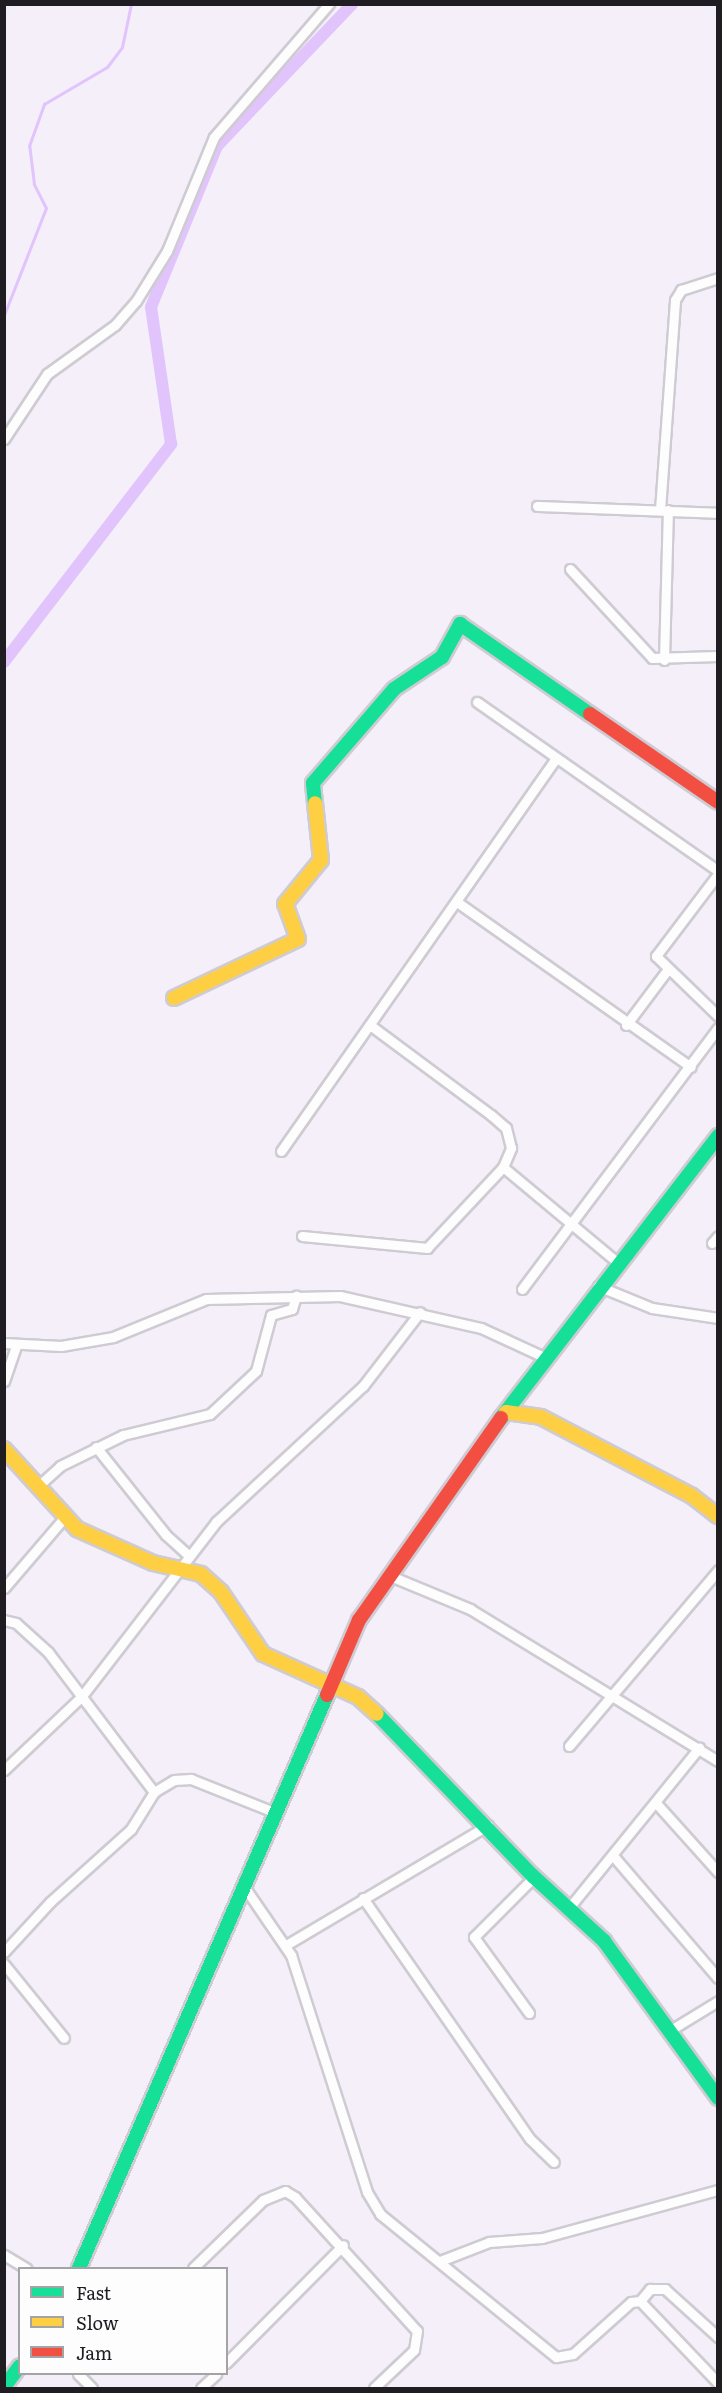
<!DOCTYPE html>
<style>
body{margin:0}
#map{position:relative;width:722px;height:2393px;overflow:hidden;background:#f4eff9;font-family:Literata,serif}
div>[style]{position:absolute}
.stream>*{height:3px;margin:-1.5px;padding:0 1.5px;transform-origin:1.5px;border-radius:1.5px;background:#e2c4fc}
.canal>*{height:12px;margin:-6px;padding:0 6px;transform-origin:6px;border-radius:6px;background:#e2c4fc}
.roads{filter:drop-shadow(2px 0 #cfcbd2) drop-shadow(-2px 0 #cfcbd2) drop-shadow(0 2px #cfcbd2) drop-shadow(0 -2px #cfcbd2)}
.street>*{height:9px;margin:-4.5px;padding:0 4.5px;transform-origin:4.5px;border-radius:4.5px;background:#fdfdfe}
.fast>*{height:14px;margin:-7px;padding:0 7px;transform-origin:7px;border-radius:7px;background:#16e098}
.slow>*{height:14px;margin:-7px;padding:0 7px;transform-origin:7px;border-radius:7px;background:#ffcf43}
.jam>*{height:14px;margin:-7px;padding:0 7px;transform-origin:7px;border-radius:7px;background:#f24e42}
span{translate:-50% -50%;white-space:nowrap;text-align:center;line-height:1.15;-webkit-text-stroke:6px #fdfdfd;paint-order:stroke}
.frame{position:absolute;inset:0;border:6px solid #1f1c22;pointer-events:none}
.legend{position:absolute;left:18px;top:2267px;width:210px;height:108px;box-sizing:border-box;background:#fdfdfd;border:2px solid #a4a3a5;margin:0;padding:8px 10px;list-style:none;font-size:18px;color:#1f1c22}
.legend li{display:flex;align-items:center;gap:12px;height:30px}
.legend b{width:30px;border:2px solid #a4a3a5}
</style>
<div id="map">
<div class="stream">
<i style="left:4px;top:315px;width:115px;rotate:-68.6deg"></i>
<i style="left:46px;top:208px;width:27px;rotate:-117deg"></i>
<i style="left:34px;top:184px;width:38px;rotate:-97deg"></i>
<i style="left:29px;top:146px;width:45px;rotate:-70.3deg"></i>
<i style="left:44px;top:104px;width:73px;rotate:-30.4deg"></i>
<i style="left:107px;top:67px;width:25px;rotate:-53deg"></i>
<i style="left:122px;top:47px;width:44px;rotate:-78.2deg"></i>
<i style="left:4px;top:380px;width:18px;rotate:90deg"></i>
</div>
<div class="canal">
<i style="left:4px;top:662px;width:275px;rotate:-52.5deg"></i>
<i style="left:171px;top:444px;width:138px;rotate:-98.3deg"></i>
<i style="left:151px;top:307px;width:174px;rotate:-67.7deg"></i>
<i style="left:217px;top:146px;width:196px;rotate:-46.4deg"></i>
</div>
<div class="roads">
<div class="street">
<i style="left:4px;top:439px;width:78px;rotate:-56.5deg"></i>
<i style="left:47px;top:374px;width:84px;rotate:-35.8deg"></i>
<i style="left:115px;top:325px;width:32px;rotate:-49deg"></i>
<i style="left:136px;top:301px;width:59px;rotate:-58.2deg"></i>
<i style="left:167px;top:251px;width:123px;rotate:-67.6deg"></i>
<i style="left:214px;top:137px;width:176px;rotate:-49.2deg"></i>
<i style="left:537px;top:506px;width:181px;rotate:2.2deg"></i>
<i style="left:660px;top:510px;width:211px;rotate:-85.9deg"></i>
<i style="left:675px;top:300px;width:12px;rotate:-59deg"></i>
<i style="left:681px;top:290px;width:39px;rotate:-18deg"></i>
<i style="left:570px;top:569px;width:121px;rotate:47.3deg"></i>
<i style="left:652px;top:658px;width:66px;rotate:-1.7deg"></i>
<i style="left:664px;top:660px;width:150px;rotate:-88.5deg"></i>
<i style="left:477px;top:702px;width:294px;rotate:35deg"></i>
<i style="left:718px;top:874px;width:103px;rotate:127.1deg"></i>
<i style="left:656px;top:956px;width:86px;rotate:44.1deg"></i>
<i style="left:457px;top:902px;width:286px;rotate:35.2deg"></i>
<i style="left:626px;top:1025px;width:70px;rotate:-53.1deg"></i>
<i style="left:281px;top:1151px;width:478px;rotate:-55deg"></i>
<i style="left:503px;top:1167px;width:148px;rotate:39.8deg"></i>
<i style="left:302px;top:1236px;width:126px;rotate:5.5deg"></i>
<i style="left:427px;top:1248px;width:111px;rotate:-46.8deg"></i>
<i style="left:503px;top:1167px;width:21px;rotate:-67deg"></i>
<i style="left:511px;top:1148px;width:21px;rotate:-104deg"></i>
<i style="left:506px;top:1128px;width:20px;rotate:-139deg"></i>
<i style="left:491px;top:1115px;width:151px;rotate:-143.4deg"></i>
<i style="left:712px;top:1243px;width:9px;rotate:-49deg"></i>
<i style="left:598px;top:1286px;width:58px;rotate:22.2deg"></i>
<i style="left:652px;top:1308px;width:67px;rotate:8.6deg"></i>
<i style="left:522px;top:1289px;width:326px;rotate:-53.1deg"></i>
<i style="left:4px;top:1343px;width:57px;rotate:3deg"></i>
<i style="left:61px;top:1346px;width:53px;rotate:-9.8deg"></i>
<i style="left:113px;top:1337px;width:100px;rotate:-22.2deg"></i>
<i style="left:206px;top:1299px;width:134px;rotate:-1.3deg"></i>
<i style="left:340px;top:1296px;width:145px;rotate:12.8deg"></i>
<i style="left:481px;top:1328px;width:69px;rotate:24.7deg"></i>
<i style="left:4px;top:1381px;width:36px;rotate:-71deg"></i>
<i style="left:96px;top:1447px;width:112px;rotate:51.5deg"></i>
<i style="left:166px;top:1535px;width:30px;rotate:42deg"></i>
<i style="left:37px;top:1487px;width:31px;rotate:-42deg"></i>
<i style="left:60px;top:1466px;width:70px;rotate:-26.2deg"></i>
<i style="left:123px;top:1435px;width:89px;rotate:-13.6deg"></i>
<i style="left:210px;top:1414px;width:63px;rotate:-43.1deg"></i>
<i style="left:256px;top:1371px;width:58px;rotate:-75deg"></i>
<i style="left:271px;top:1315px;width:22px;rotate:-16deg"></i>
<i style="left:292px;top:1309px;width:14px;rotate:-73deg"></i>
<i style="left:388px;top:1575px;width:89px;rotate:22.5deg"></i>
<i style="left:470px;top:1609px;width:291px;rotate:31.5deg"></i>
<i style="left:4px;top:1588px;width:92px;rotate:-49.4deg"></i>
<i style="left:4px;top:1620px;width:12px;rotate:14deg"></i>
<i style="left:16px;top:1623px;width:43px;rotate:42.2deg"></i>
<i style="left:48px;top:1652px;width:176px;rotate:52.9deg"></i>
<i style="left:569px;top:1746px;width:231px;rotate:-49.7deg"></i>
<i style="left:4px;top:1770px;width:108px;rotate:-43.5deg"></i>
<i style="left:82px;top:1696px;width:220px;rotate:-52.4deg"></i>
<i style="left:216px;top:1522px;width:200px;rotate:-42.8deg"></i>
<i style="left:363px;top:1386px;width:93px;rotate:-52.4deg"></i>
<i style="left:656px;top:1803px;width:93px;rotate:48.1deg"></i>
<i style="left:615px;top:1858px;width:158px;rotate:49.4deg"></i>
<i style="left:243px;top:1885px;width:85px;rotate:55.6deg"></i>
<i style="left:291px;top:1955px;width:249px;rotate:72.2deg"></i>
<i style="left:367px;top:2192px;width:26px;rotate:59deg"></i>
<i style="left:380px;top:2214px;width:227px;rotate:39.1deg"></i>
<i style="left:556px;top:2357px;width:17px;rotate:-10deg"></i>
<i style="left:573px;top:2354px;width:78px;rotate:-41.9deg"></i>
<i style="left:631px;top:2302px;width:9px;rotate:-6deg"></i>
<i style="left:640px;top:2301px;width:113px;rotate:46.4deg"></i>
<i style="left:363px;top:1898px;width:293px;rotate:55.3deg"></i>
<i style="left:530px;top:2139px;width:33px;rotate:44deg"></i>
<i style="left:568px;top:1909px;width:208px;rotate:-50.9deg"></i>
<i style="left:286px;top:1945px;width:235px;rotate:-30.7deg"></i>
<i style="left:4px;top:1952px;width:68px;rotate:-47.4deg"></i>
<i style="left:50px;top:1902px;width:109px;rotate:-42deg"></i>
<i style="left:131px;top:1829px;width:44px;rotate:-58.1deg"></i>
<i style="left:154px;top:1792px;width:23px;rotate:-31deg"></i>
<i style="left:174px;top:1780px;width:17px;rotate:-3deg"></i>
<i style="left:191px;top:1779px;width:89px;rotate:21.7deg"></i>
<i style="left:4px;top:1964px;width:95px;rotate:51deg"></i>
<i style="left:529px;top:2013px;width:94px;rotate:-125.9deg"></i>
<i style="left:474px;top:1937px;width:85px;rotate:-45deg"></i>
<i style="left:669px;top:2031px;width:57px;rotate:-31.5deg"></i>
<i style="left:4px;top:2255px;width:26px;rotate:31deg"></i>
<i style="left:440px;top:2261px;width:53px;rotate:-21.2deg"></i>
<i style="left:489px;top:2242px;width:53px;rotate:-4.3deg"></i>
<i style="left:542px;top:2238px;width:182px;rotate:-15.3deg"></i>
<i style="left:193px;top:2268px;width:98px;rotate:-44.2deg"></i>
<i style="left:263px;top:2200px;width:24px;rotate:-22deg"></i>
<i style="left:285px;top:2191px;width:12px;rotate:31deg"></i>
<i style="left:295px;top:2197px;width:181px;rotate:47.7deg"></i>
<i style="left:417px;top:2331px;width:19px;rotate:99deg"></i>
<i style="left:414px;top:2350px;width:55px;rotate:136.5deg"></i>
<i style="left:640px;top:2301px;width:16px;rotate:-50deg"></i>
<i style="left:650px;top:2289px;width:15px"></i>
<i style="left:665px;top:2289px;width:72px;rotate:42.2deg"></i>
<i style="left:226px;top:2363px;width:166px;rotate:-45.2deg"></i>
<i style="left:78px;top:2374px;width:20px;rotate:45deg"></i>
<i style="left:201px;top:2388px;width:21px;rotate:-43deg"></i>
</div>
<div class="fast">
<i style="left:315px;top:803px;width:20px;rotate:-96deg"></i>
<i style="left:313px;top:783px;width:124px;rotate:-49.2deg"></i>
<i style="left:394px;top:689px;width:58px;rotate:-33.7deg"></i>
<i style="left:442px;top:657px;width:38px;rotate:-61deg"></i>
<i style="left:460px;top:624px;width:158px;rotate:34.7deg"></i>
<i style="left:501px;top:1418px;width:356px;rotate:-52.4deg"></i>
<i style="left:377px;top:1714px;width:226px;rotate:46.1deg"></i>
<i style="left:534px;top:1877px;width:95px;rotate:42.4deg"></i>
<i style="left:604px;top:1941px;width:194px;rotate:54deg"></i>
<i style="left:79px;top:2268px;width:624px;rotate:-66.6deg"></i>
<i style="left:4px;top:2387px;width:26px;rotate:-53deg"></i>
</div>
<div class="slow">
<i style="left:174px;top:998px;width:137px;rotate:-25.4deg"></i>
<i style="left:298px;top:939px;width:37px;rotate:-110deg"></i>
<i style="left:285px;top:904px;width:57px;rotate:-50.7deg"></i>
<i style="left:321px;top:860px;width:57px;rotate:-96deg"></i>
<i style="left:506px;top:1412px;width:35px;rotate:8deg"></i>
<i style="left:541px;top:1417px;width:170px;rotate:27.6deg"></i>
<i style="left:692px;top:1496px;width:33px;rotate:38deg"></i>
<i style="left:4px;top:1449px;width:108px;rotate:47.6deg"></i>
<i style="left:77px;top:1529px;width:83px;rotate:24.1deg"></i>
<i style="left:153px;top:1563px;width:49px;rotate:12.9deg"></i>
<i style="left:201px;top:1574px;width:27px;rotate:42deg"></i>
<i style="left:221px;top:1592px;width:75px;rotate:55.9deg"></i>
<i style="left:263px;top:1654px;width:104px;rotate:24.4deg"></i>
<i style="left:358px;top:1697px;width:25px;rotate:42deg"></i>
</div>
<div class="jam">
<i style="left:590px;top:714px;width:155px;rotate:34.5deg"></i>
<i style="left:327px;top:1695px;width:82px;rotate:-66.9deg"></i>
<i style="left:359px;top:1620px;width:247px;rotate:-54.9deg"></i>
</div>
</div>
<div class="frame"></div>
<ul class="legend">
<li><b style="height:8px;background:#16e098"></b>Fast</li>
<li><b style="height:8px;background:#ffcf43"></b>Slow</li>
<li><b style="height:8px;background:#f24e42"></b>Jam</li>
</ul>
</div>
